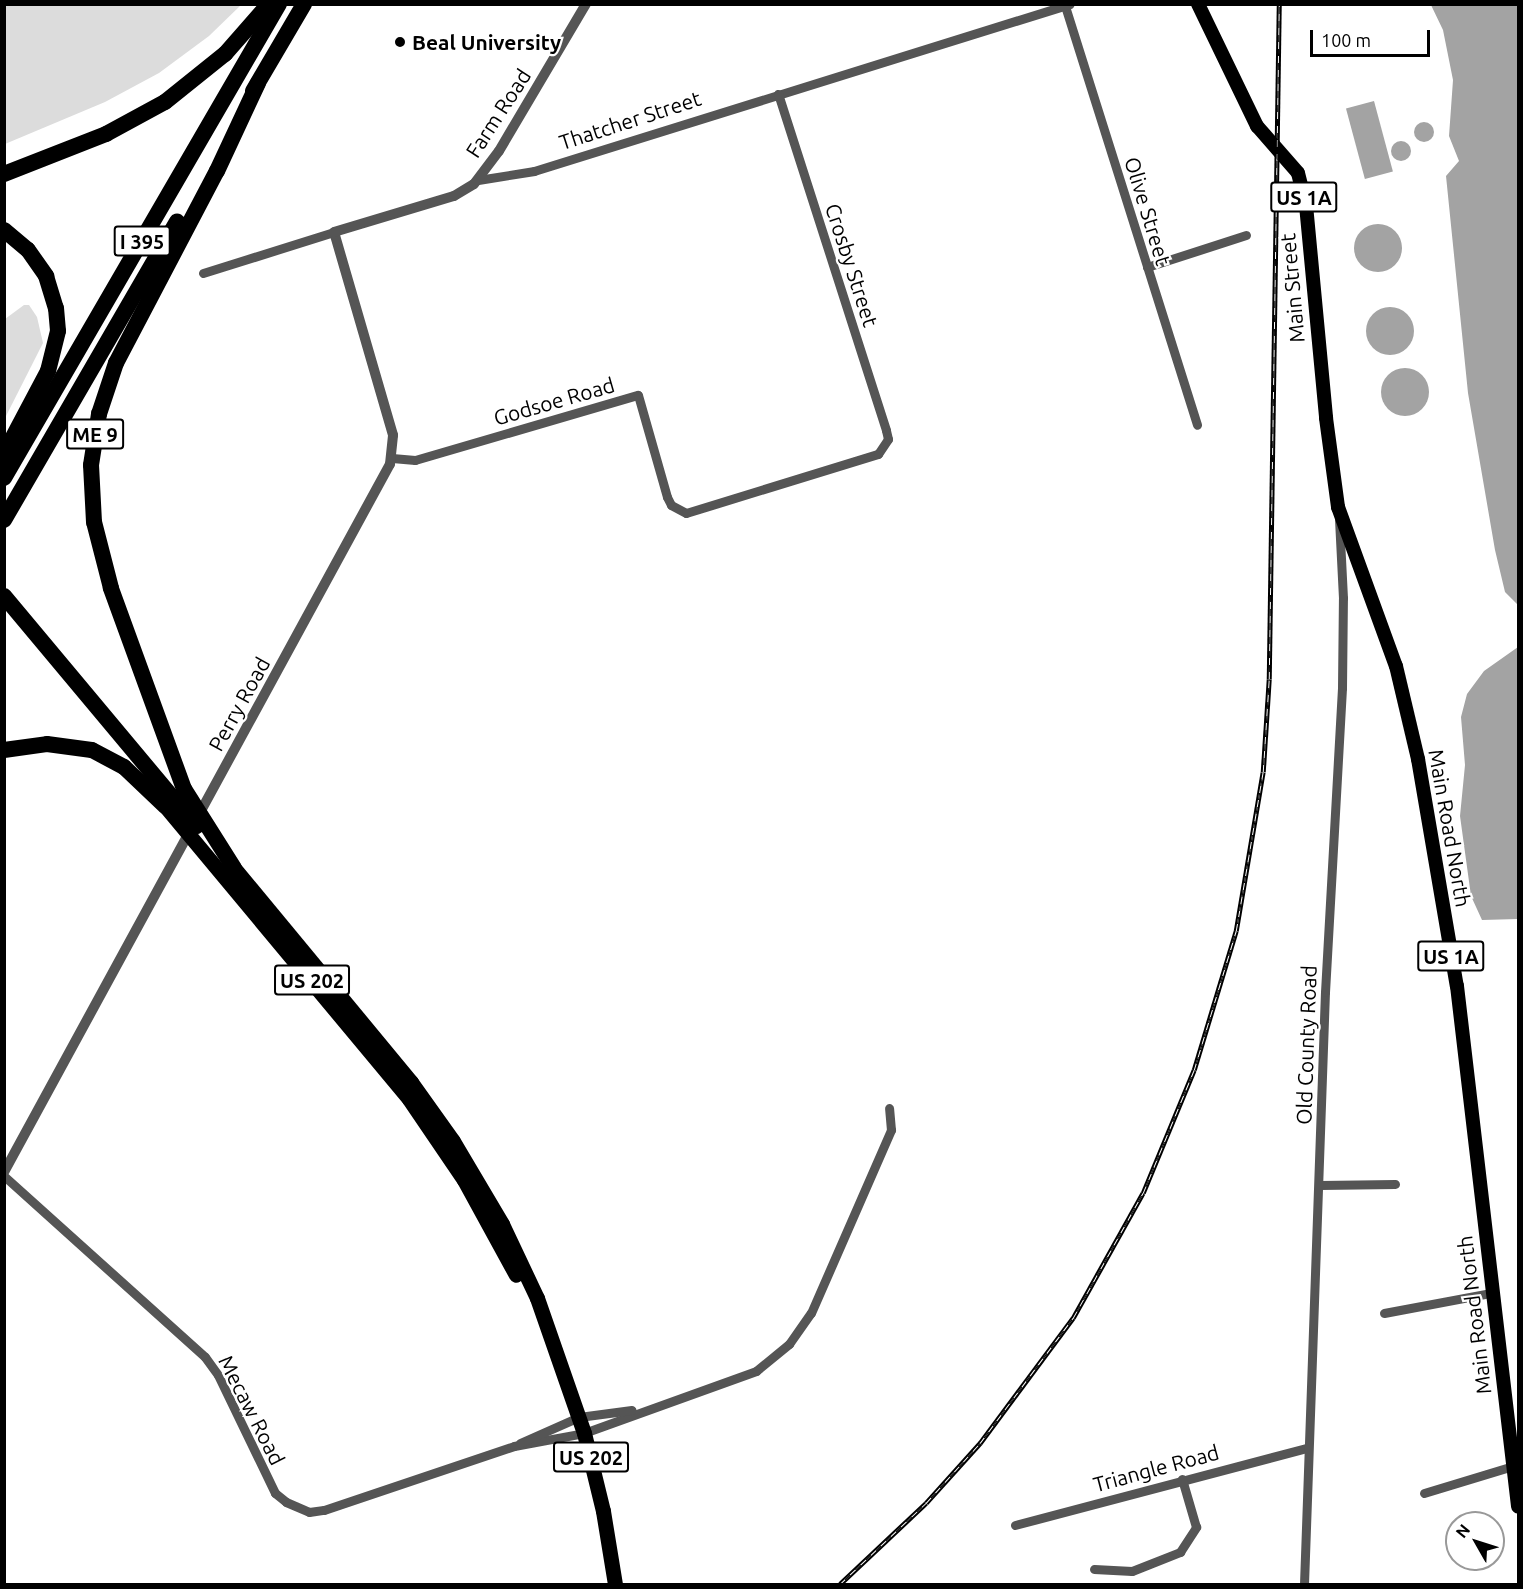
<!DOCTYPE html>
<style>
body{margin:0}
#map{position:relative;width:1523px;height:1589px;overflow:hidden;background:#fff;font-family:Ubuntu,sans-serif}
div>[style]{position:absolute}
.green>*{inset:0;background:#dcdcdc}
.water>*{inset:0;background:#a3a3a3;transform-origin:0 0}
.round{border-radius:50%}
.minor>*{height:9px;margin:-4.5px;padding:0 4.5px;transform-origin:4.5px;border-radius:4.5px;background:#555}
.tertiary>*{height:10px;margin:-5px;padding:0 5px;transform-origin:5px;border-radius:5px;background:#555}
.primary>*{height:14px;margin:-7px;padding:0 7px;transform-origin:7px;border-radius:7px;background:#000}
.trunk>*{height:15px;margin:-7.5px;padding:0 7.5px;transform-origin:7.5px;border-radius:7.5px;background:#000}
.motorway>*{height:16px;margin:-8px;padding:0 8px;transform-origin:8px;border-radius:8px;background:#000}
.rail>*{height:4.5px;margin-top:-2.25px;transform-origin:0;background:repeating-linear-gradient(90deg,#fff 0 7px,#000 0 14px);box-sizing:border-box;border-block:2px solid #000}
.dots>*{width:16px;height:16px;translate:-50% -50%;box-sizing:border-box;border:3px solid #fff;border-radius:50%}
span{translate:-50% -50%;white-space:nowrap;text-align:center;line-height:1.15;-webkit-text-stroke:4.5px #fff;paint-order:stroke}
.shield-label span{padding:2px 4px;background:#fff;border:2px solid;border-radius:4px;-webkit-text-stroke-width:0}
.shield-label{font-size:20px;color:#000;font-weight:700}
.poi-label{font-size:21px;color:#000;font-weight:700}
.left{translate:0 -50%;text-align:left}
.street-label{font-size:21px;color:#000}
.frame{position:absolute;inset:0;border:6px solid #000;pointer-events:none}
.north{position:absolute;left:1445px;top:1511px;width:60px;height:60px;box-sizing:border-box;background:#fff;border:2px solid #999;border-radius:50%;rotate:309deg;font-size:16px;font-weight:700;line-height:24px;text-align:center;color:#000}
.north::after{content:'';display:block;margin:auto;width:21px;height:27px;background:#000;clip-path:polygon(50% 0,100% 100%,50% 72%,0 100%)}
.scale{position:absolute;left:1310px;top:30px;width:120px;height:27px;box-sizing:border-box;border:3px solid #000;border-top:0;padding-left:8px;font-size:18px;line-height:21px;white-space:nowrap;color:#000;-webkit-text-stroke:4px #fff;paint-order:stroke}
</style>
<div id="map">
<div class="green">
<i style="clip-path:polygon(5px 5px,241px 5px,209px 36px,159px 73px,105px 102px,5px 144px)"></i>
<i style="clip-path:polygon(24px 305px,29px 305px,37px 317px,43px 343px,5px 418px,5px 319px)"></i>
</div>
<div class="water">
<i style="clip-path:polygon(1431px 5px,1518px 5px,1518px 605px,1505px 592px,1495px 550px,1468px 393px,1446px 176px,1459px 161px,1449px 136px,1453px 80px,1443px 30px)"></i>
<i style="left:1374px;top:101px;width:73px;height:29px;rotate:75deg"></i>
<i class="round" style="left:1414px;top:122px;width:20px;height:20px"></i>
<i class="round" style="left:1391px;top:141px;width:20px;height:20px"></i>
<i class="round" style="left:1354px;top:224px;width:48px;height:48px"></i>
<i class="round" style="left:1366px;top:307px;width:48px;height:48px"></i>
<i class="round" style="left:1381px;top:368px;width:48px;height:48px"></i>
<i style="clip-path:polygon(1518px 647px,1518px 919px,1482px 920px,1471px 896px,1460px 816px,1465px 765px,1461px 717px,1467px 694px,1484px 671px)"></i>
</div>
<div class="minor">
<i style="left:1065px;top:6px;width:439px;rotate:72.5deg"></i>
<i style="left:478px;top:180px;width:57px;rotate:-9.1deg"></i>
<i style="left:534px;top:171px;width:561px;rotate:-17.31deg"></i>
<i style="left:1147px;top:267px;width:104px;rotate:-17.9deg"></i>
<i style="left:203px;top:273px;width:137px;rotate:-17.4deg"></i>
<i style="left:392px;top:458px;width:23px;rotate:5deg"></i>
<i style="left:415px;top:460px;width:232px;rotate:-16.3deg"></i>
<i style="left:638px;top:395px;width:106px;rotate:74.1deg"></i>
<i style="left:667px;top:497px;width:9px;rotate:63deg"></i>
<i style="left:671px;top:505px;width:17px;rotate:28deg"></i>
<i style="left:686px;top:513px;width:201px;rotate:-17.1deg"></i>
<i style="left:878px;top:454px;width:18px;rotate:-56deg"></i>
<i style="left:888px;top:439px;width:9px;rotate:-103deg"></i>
<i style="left:886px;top:430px;width:353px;rotate:-107.8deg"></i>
<i style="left:4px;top:1176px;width:270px;rotate:42deg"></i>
<i style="left:205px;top:1357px;width:22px;rotate:54deg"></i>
<i style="left:218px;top:1375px;width:131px;rotate:64.2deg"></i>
<i style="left:275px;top:1493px;width:14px;rotate:39deg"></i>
<i style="left:286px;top:1502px;width:25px;rotate:23deg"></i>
<i style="left:309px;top:1512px;width:15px;rotate:-8deg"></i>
<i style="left:324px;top:1510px;width:200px;rotate:-18.6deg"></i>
<i style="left:514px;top:1446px;width:71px;rotate:-10.5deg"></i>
<i style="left:584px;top:1433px;width:183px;rotate:-19.8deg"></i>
<i style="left:756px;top:1371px;width:43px;rotate:-39.3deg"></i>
<i style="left:789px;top:1344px;width:38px;rotate:-55deg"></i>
<i style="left:811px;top:1313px;width:200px;rotate:-66.4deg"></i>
<i style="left:891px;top:1130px;width:22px;rotate:-95deg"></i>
<i style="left:1320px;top:1185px;width:75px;rotate:-0.8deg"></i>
<i style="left:1384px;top:1313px;width:109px;rotate:-10.6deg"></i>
<i style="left:520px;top:1443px;width:64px;rotate:-23.8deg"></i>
<i style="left:579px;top:1417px;width:53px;rotate:-7.5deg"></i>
<i style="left:1424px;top:1493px;width:93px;rotate:-16.9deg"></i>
<i style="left:1015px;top:1525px;width:302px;rotate:-14.8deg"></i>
<i style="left:1094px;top:1569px;width:38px;rotate:3deg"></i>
<i style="left:1132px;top:1571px;width:52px;rotate:-21.6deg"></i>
<i style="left:1180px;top:1552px;width:30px;rotate:-57deg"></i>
<i style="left:1196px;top:1527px;width:50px;rotate:-106.3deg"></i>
<i style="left:1304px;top:1584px;width:592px;rotate:-87.97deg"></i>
<i style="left:1325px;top:992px;width:304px;rotate:-86.8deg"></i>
<i style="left:1342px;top:688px;width:90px;rotate:-89.4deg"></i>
<i style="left:1343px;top:598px;width:78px;rotate:-92.9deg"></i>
</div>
<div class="tertiary">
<i style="left:4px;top:1172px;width:806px;rotate:-61.4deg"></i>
<i style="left:390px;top:464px;width:29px;rotate:-84deg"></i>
<i style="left:393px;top:435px;width:211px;rotate:-106.2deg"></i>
<i style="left:334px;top:232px;width:125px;rotate:-16.7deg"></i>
<i style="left:454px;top:196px;width:23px;rotate:-31deg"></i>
<i style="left:474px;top:184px;width:41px;rotate:-52.9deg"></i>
<i style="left:499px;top:151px;width:171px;rotate:-59.4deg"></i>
</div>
<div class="primary">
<i style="left:1198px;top:4px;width:136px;rotate:64.2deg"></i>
<i style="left:1257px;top:126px;width:62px;rotate:48.9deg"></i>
<i style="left:1298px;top:173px;width:33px;rotate:76deg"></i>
<i style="left:1306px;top:205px;width:214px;rotate:84.6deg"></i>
<i style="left:1326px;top:418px;width:90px;rotate:82.3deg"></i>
<i style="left:1338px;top:507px;width:169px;rotate:70deg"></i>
<i style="left:1396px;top:666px;width:96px;rotate:76.7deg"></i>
<i style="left:1418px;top:759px;width:230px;rotate:80.3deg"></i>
<i style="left:1457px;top:986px;width:524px;rotate:83.31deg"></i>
</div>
<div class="trunk">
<i style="left:165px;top:806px;width:381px;rotate:50.2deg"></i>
<i style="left:409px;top:1099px;width:98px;rotate:55.8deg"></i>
<i style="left:464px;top:1180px;width:108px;rotate:61.3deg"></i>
<i style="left:234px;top:868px;width:278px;rotate:50.4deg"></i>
<i style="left:411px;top:1082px;width:72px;rotate:54.6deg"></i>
<i style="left:453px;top:1141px;width:96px;rotate:59.4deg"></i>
<i style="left:502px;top:1224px;width:82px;rotate:64.7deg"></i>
<i style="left:537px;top:1298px;width:143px;rotate:70.8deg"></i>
<i style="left:584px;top:1433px;width:80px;rotate:76.3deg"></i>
<i style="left:603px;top:1511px;width:74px;rotate:80.7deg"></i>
</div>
<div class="motorway">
<i style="left:253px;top:91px;width:101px;rotate:-59.6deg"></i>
<i style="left:4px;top:174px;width:110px;rotate:-21.4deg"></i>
<i style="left:106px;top:134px;width:67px;rotate:-28.5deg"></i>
<i style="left:165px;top:102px;width:77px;rotate:-38.7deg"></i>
<i style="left:225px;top:54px;width:67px;rotate:-48.7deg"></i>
<i style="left:4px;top:230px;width:31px;rotate:40deg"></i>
<i style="left:28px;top:250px;width:32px;rotate:55deg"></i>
<i style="left:46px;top:276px;width:34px;rotate:73deg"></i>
<i style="left:56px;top:308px;width:23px;rotate:85deg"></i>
<i style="left:58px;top:331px;width:41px;rotate:104deg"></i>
<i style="left:48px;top:371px;width:94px;rotate:117.9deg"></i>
<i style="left:4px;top:478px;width:548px;rotate:-59.88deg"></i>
<i style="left:4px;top:520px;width:345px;rotate:-59.9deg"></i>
<i style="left:4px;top:596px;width:300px;rotate:50.1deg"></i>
<i style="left:4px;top:750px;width:43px;rotate:-7.9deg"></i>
<i style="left:47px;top:744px;width:45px;rotate:7.6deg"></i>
<i style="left:92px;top:750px;width:36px;rotate:28deg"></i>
<i style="left:124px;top:767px;width:57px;rotate:43.6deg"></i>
<i style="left:234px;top:868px;width:93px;rotate:-122.3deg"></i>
<i style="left:184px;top:789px;width:214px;rotate:-110deg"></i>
<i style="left:111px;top:588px;width:68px;rotate:-104.4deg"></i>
<i style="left:94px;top:522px;width:57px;rotate:-93deg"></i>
<i style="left:91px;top:465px;width:52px;rotate:-81.1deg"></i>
<i style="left:99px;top:414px;width:54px;rotate:-71.6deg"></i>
<i style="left:116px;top:363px;width:217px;rotate:-62.3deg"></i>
<i style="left:217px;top:171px;width:97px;rotate:-65deg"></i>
</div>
<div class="rail">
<i style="left:840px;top:1584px;width:118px;rotate:-43.3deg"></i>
<i style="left:926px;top:1503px;width:81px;rotate:-48deg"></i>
<i style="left:980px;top:1443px;width:156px;rotate:-53.4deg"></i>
<i style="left:1073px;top:1318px;width:143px;rotate:-60.8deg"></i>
<i style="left:1143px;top:1193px;width:133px;rotate:-67.5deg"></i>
<i style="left:1194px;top:1070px;width:145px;rotate:-73.2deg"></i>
<i style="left:1236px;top:931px;width:161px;rotate:-80.4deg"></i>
<i style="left:1263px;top:772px;width:93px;rotate:-86.3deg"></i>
<i style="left:1269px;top:679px;width:675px;rotate:-89.15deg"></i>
</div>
<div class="dots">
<i style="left:400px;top:42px;background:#000"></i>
</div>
<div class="shield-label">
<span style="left:1304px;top:197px">US 1A</span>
<span style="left:142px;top:241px">I 395</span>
<span style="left:95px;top:434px">ME 9</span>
<span style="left:1451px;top:956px">US 1A</span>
<span style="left:312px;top:980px">US 202</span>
<span style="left:591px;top:1457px">US 202</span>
</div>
<div class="poi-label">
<span class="left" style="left:412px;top:42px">Beal University</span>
</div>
<div class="street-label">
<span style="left:498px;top:113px;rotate:-57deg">Farm Road</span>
<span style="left:630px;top:120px;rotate:-18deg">Thatcher Street</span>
<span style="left:1148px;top:211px;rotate:73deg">Olive Street</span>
<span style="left:852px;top:265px;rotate:72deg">Crosby Street</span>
<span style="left:1292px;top:288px;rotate:-95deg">Main Street</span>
<span style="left:554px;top:401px;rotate:-16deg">Godsoe Road</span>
<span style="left:239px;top:704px;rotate:-61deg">Perry Road</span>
<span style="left:1450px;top:828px;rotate:80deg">Main Road North</span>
<span style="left:1306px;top:1045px;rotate:-88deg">Old County Road</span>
<span style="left:1474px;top:1315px;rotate:-97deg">Main Road North</span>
<span style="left:252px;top:1410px;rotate:63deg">Mecaw Road</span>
<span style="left:1156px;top:1468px;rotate:-15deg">Triangle Road</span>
</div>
<div class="frame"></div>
<div class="north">N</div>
<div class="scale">100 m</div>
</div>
